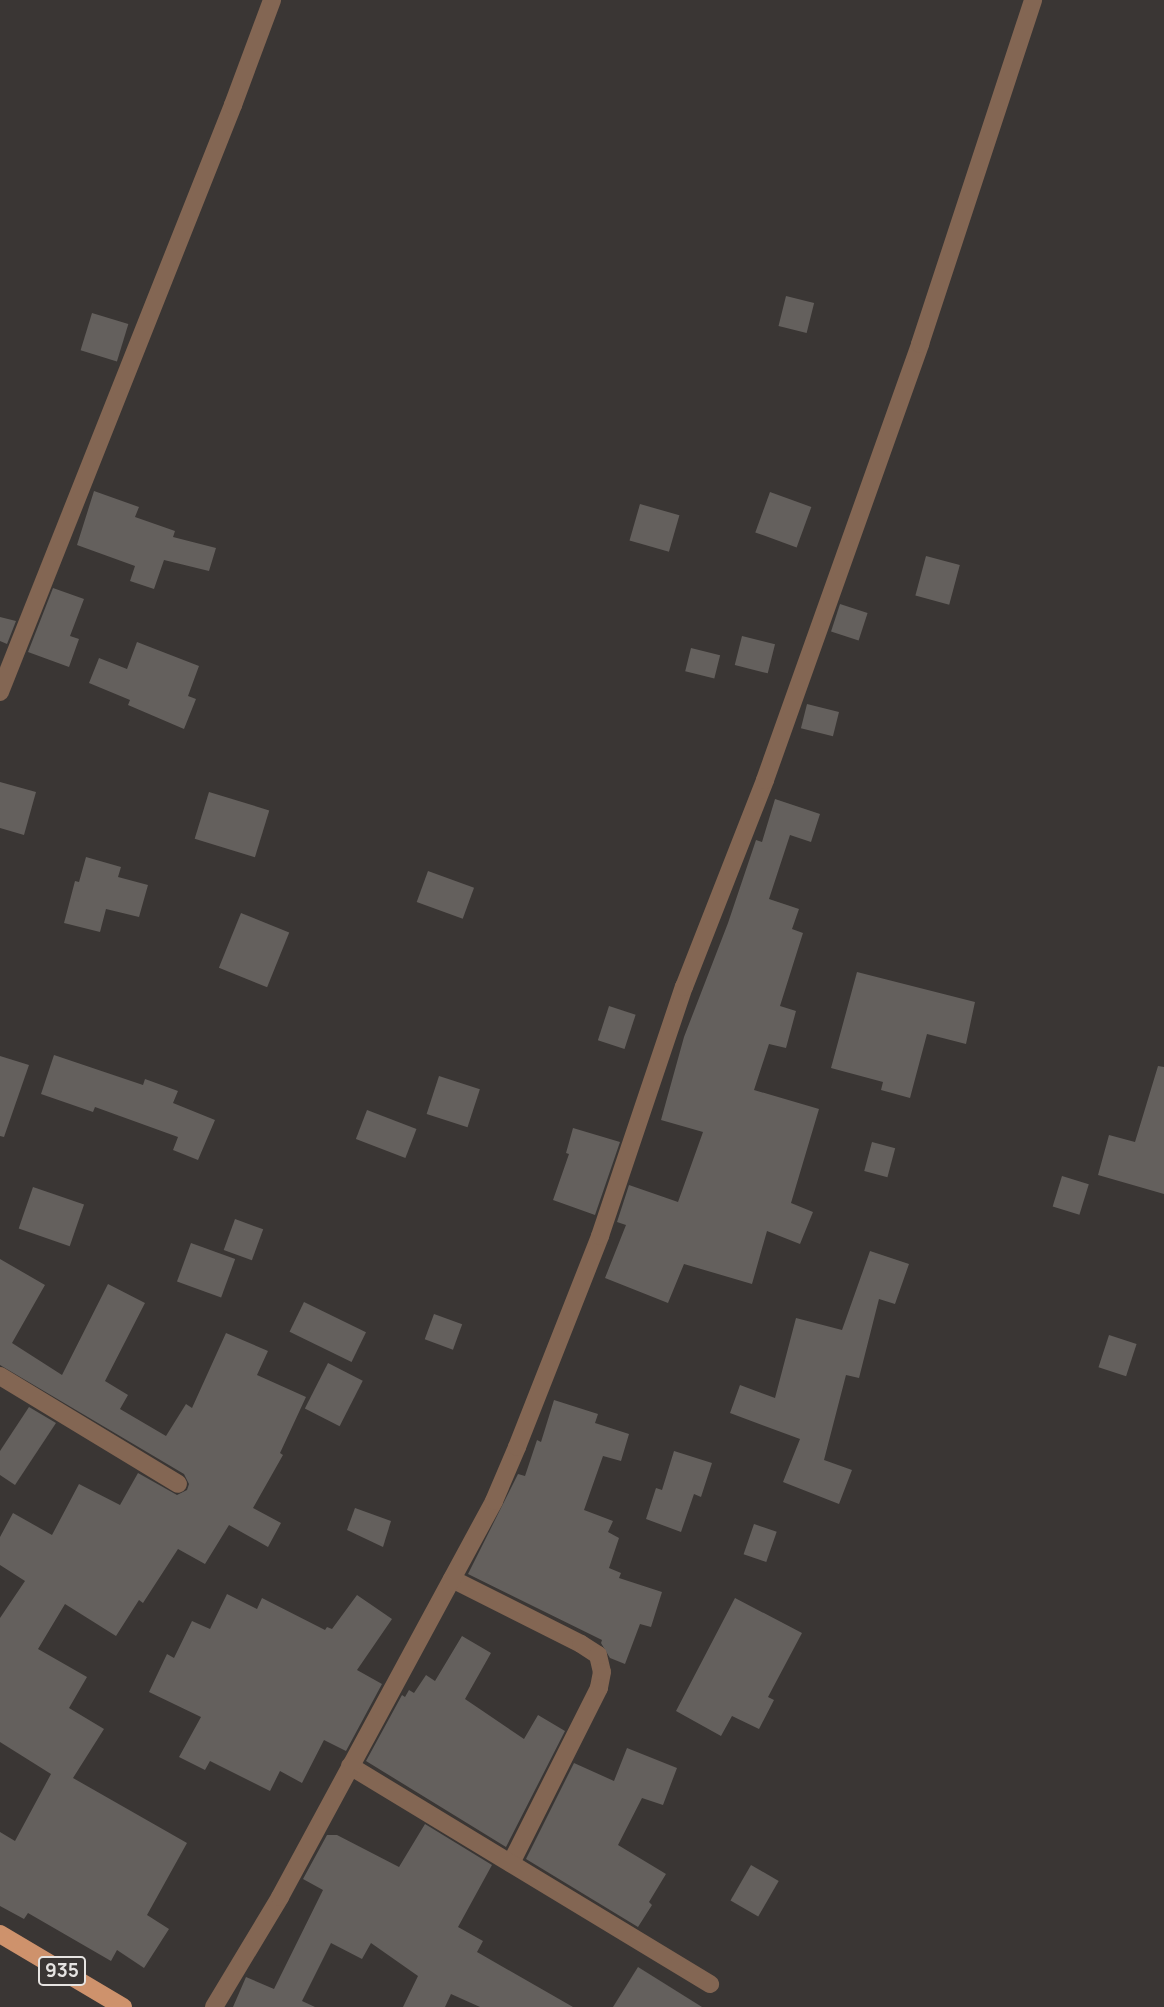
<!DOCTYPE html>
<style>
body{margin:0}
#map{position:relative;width:1164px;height:2007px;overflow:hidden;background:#3a3634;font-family:Manrope,sans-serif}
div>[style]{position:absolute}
.building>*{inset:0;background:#64605d;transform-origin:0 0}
.minor>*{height:18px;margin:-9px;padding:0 9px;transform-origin:9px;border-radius:9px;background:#836653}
.major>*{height:18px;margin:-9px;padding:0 9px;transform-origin:9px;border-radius:9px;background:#ce926c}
span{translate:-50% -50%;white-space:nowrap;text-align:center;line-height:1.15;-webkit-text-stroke:5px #3a3634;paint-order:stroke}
.shield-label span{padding:2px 5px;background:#3a3634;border:2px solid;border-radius:5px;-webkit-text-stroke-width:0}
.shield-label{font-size:19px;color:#e6e4e2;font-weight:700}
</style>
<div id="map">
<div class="building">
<i style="left:786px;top:296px;width:29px;height:31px;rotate:14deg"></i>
<i style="left:92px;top:313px;width:38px;height:39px;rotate:17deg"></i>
<i style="clip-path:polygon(94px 491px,139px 507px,135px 517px,175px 531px,173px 537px,216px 548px,209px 571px,164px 560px,154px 589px,130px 581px,135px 566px,77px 545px)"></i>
<i style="left:770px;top:492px;width:44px;height:43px;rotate:20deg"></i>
<i style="left:640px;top:504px;width:41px;height:38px;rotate:16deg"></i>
<i style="left:926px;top:556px;width:35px;height:41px;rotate:15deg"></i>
<i style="clip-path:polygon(53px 588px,84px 599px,70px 636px,79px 639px,69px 667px,28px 652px)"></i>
<i style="left:840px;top:604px;width:29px;height:29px;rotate:18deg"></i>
<i style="clip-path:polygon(0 617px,16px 621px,7px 644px,0 641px)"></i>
<i style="left:742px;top:636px;width:34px;height:30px;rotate:14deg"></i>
<i style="clip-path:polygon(137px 642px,199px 666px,188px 696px,196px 699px,184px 729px,128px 705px,130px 700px,89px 683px,99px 658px,127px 669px)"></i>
<i style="left:691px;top:648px;width:30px;height:24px;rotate:14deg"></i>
<i style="left:807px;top:704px;width:33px;height:25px;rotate:14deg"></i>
<i style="clip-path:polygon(0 782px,36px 792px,24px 835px,0 828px)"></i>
<i style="left:209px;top:792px;width:63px;height:49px;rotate:17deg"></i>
<i style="clip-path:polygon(775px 799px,820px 814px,811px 842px,790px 835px,769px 899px,799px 909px,792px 929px,803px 933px,780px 1006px,796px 1011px,786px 1048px,769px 1044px,754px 1090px,819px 1109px,791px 1203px,813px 1212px,800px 1244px,767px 1231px,752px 1284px,684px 1264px,668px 1303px,605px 1278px,626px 1225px,617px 1222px,629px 1185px,678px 1202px,703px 1132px,661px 1120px,684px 1037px,728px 923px,756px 840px,762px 842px)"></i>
<i style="clip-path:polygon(86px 857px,121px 867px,118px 877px,148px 885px,139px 917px,106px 909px,100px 932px,64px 923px,75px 881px,79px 882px)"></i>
<i style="left:428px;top:871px;width:49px;height:33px;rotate:20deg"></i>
<i style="left:241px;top:913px;width:52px;height:59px;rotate:22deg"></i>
<i style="clip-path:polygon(857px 972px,975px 1002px,966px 1044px,927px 1034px,910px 1098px,881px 1090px,883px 1082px,831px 1068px)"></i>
<i style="left:609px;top:1006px;width:28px;height:36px;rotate:18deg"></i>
<i style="clip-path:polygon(54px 1055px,143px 1085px,145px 1079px,178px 1091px,173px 1103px,215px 1120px,198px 1160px,173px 1150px,178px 1137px,95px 1107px,93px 1112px,41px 1094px)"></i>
<i style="clip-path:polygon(0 1056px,29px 1065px,4px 1137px,0 1136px)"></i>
<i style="clip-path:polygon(1158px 1066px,1164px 1067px,1164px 1194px,1098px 1175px,1109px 1135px,1135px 1142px)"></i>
<i style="left:439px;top:1076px;width:43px;height:40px;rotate:18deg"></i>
<i style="left:367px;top:1110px;width:53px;height:31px;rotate:21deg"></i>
<i style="clip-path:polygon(573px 1128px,620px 1142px,595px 1215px,553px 1200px,569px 1154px,566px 1153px)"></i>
<i style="left:872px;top:1142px;width:24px;height:30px;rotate:15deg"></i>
<i style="left:1062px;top:1176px;width:28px;height:32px;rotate:17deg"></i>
<i style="left:33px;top:1187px;width:54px;height:44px;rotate:19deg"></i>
<i style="left:235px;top:1219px;width:30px;height:33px;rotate:20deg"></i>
<i style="left:191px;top:1243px;width:47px;height:41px;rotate:20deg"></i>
<i style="clip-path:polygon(870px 1251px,909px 1264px,895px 1304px,879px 1299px,859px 1378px,846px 1375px,824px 1460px,852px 1470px,839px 1504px,783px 1482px,800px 1439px,730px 1413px,740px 1385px,775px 1398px,796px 1318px,842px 1330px)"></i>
<i style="clip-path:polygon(0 1259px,45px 1285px,12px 1343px,62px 1375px,108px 1284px,145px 1303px,105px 1381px,128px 1395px,120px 1409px,166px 1436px,186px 1404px,192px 1408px,226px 1333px,268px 1351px,257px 1375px,306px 1397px,280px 1453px,283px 1455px,253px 1508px,281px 1523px,268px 1547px,229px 1525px,205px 1564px,178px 1549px,143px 1603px,139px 1600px,116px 1636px,65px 1604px,38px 1649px,87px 1677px,69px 1708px,104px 1729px,73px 1778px,187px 1843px,147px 1915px,169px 1929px,144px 1968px,117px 1950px,111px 1961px,28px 1913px,24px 1919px,0 1906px,0 1832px,15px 1841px,51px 1774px,0 1742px,0 1618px,25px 1581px,0 1565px,0 1537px,13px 1513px,52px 1535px,79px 1484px,120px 1505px,138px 1473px,177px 1495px,187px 1490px,189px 1484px,184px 1474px,0 1365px)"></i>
<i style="left:304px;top:1302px;width:69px;height:33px;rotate:26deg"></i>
<i style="left:434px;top:1314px;width:30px;height:27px;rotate:20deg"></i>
<i style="left:1109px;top:1335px;width:29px;height:34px;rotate:18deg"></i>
<i style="left:328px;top:1363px;width:39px;height:51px;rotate:27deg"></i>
<i style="clip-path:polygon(554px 1400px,598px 1414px,595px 1423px,629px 1434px,621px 1461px,603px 1456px,584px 1510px,613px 1521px,608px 1532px,619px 1538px,609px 1568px,621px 1573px,619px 1578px,662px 1592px,651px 1627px,640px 1624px,625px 1664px,610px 1658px,601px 1643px,602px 1640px,468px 1574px,518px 1474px,525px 1476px,537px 1440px,541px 1442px)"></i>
<i style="clip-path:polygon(29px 1407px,56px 1423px,15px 1485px,0 1475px,0 1451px)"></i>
<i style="clip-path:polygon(674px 1451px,712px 1463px,701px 1497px,694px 1494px,681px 1532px,646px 1519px,656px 1488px,662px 1490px)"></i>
<i style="clip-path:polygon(355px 1508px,391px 1521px,383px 1547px,347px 1530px)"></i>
<i style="left:754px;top:1524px;width:24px;height:32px;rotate:19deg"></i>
<i style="clip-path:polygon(227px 1594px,257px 1609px,262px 1598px,325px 1630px,327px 1627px,332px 1629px,357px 1595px,392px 1619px,357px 1670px,382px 1684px,346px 1751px,324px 1740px,302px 1783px,280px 1771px,270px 1791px,210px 1761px,205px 1770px,179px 1757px,201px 1717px,149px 1692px,167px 1654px,174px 1658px,192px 1621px,210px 1629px)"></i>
<i style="clip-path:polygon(735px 1598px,802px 1633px,768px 1697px,774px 1700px,759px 1729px,732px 1716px,721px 1736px,676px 1711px)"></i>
<i style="clip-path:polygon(462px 1636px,491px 1653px,465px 1699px,524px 1739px,538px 1715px,565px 1731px,506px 1847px,366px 1761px,402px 1695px,405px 1697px,409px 1690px,414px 1693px,426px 1675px,435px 1681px)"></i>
<i style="clip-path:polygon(627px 1748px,677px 1768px,663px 1805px,642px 1798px,618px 1845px,666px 1874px,649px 1902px,652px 1905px,638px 1927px,526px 1859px,574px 1763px,614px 1781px)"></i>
<i style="clip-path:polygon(425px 1824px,492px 1865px,458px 1927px,483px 1941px,477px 1952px,573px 2007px,480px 2007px,451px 1994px,445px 2007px,403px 2007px,418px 1976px,371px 1943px,362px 1959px,331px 1943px,302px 2001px,315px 2007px,233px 2007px,246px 1977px,274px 1989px,323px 1890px,303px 1879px,327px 1835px,337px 1835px,399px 1867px)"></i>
<i style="left:751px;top:1865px;width:32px;height:41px;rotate:30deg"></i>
<i style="clip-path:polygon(638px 1967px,702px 2007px,613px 2007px)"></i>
</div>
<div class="minor">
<i style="left:0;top:692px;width:632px;rotate:-68.35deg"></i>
<i style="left:233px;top:105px;width:112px;rotate:-69.6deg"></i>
<i style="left:0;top:1376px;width:208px;rotate:31.2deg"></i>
<i style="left:452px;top:1579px;width:144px;rotate:26.7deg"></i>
<i style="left:581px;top:1644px;width:20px;rotate:33deg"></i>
<i style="left:598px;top:1655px;width:17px;rotate:77deg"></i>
<i style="left:602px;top:1672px;width:16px;rotate:101deg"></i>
<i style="left:599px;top:1688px;width:196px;rotate:116.7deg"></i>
<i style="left:350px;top:1766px;width:421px;rotate:31.2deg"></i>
<i style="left:214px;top:2007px;width:128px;rotate:-59deg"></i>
<i style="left:280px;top:1897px;width:450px;rotate:-61.6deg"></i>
<i style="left:494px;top:1501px;width:59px;rotate:-66.9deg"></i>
<i style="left:517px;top:1447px;width:227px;rotate:-68.5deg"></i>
<i style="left:600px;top:1236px;width:263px;rotate:-71.4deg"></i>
<i style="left:684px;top:987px;width:222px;rotate:-68.6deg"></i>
<i style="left:765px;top:780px;width:463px;rotate:-70.4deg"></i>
<i style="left:920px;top:344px;width:362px;rotate:-71.8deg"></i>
</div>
<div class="major">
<i style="left:0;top:1934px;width:143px;rotate:30.7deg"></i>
</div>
<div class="shield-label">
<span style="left:62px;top:1971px">935</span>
</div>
</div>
